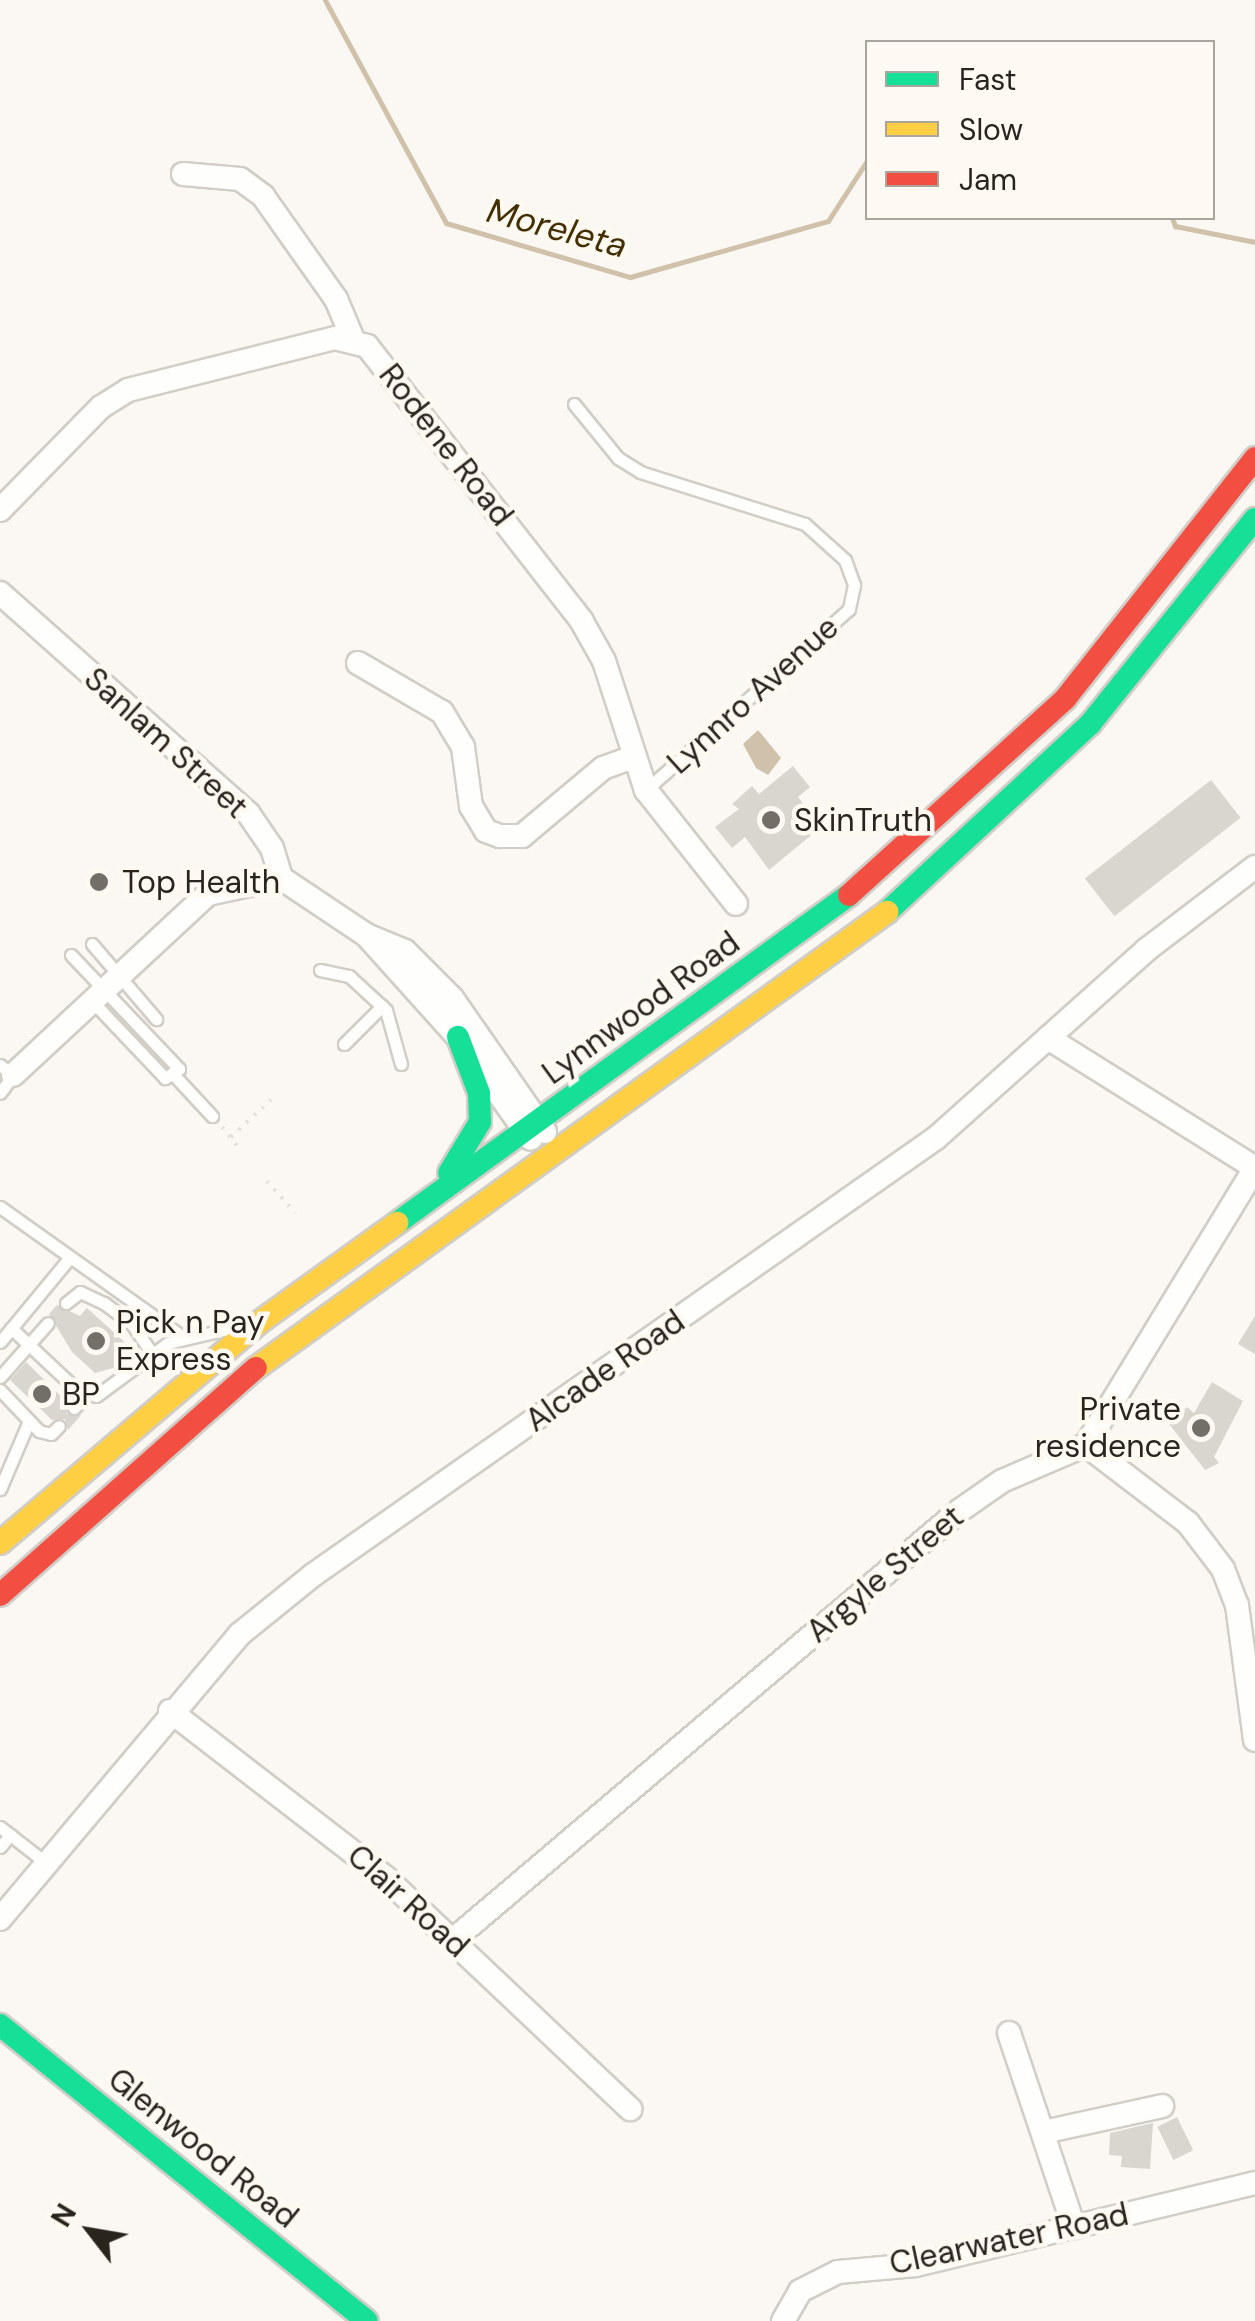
<!DOCTYPE html>
<style>
body{margin:0}
#map{position:relative;width:1255px;height:2321px;overflow:hidden;background:#fbf8f4;font-family:"DM Sans",sans-serif}
div>[style]{position:absolute}
.water>*{inset:0;background:#d0c2aa}
.stream>*{height:5px;margin:-2.5px;padding:0 2.5px;transform-origin:2.5px;border-radius:2.5px;background:#d0c2aa}
.building>*{inset:0;background:#d9d5cf;transform-origin:0 0}
.path>*{height:4px;margin-top:-2px;transform-origin:0;background:repeating-linear-gradient(90deg,#e2e1e0 0 2.5px,transparent 0 10.5px)}
.roads{filter:drop-shadow(2px 0 #d1cdc7) drop-shadow(-2px 0 #d1cdc7) drop-shadow(0 2px #d1cdc7) drop-shadow(0 -2px #d1cdc7)}
.lane>*{height:11px;margin:-5.5px;padding:0 5.5px;transform-origin:5.5px;border-radius:5.5px;background:#fefefd}
.street>*{height:22px;margin:-11px;padding:0 11px;transform-origin:11px;border-radius:11px;background:#fefefd}
.fast>*{height:22px;margin:-11px;padding:0 11px;transform-origin:11px;border-radius:11px;background:#16e098}
.slow>*{height:22px;margin:-11px;padding:0 11px;transform-origin:11px;border-radius:11px;background:#ffcf43}
.jam>*{height:22px;margin:-11px;padding:0 11px;transform-origin:11px;border-radius:11px;background:#f24e42}
.dots>*{width:28px;height:28px;translate:-50% -50%;box-sizing:border-box;border:5px solid #fef9f1;border-radius:50%}
span{translate:-50% -50%;white-space:nowrap;text-align:center;line-height:1.15;-webkit-text-stroke:9px #fef9f1;paint-order:stroke}
.street-label{font-size:32px;color:#29241c}
.poi-label{font-size:32px;color:#29241c}
.left{translate:0 -50%;text-align:left}
.right{translate:-100% -50%;text-align:right}
.water-label{font-size:35px;color:#442f05;font-style:italic}
.legend{position:absolute;left:865px;top:40px;width:350px;height:180px;box-sizing:border-box;background:#fef9f1;border:2px solid #a9a49c;margin:0;padding:12px 18px;list-style:none;font-size:30px;color:#29241c}
.legend li{display:flex;align-items:center;gap:20px;height:50px}
.legend b{width:50px;border:2px solid #a9a49c}
.north{position:absolute;left:40px;top:2181px;width:100px;height:100px;-webkit-text-stroke:8px #fef9f1;paint-order:stroke;rotate:301deg;font-size:28px;font-weight:700;line-height:40px;text-align:center;color:#29241c}
.north::after{content:'';display:block;margin:auto;width:35px;height:45px;background:#29241c;clip-path:polygon(50% 0,100% 100%,50% 72%,0 100%)}
</style>
<div id="map">
<div class="water">
<i style="clip-path:polygon(758px 730px,781px 758px,768px 775px,756px 768px,743px 744px)"></i>
</div>
<div class="stream">
<i style="left:325px;top:0;width:254px;rotate:61.5deg"></i>
<i style="left:446px;top:223px;width:192px;rotate:16.4deg"></i>
<i style="left:630px;top:277px;width:206px;rotate:-15.8deg"></i>
<i style="left:828px;top:221px;width:74px;rotate:-57.2deg"></i>
<i style="left:1172px;top:218px;width:9px;rotate:69deg"></i>
<i style="left:1175px;top:226px;width:82px;rotate:11.3deg"></i>
</div>
<div class="building">
<i style="clip-path:polygon(793px 766px,810px 787px,798px 797px,821px 827px,769px 870px,745px 837px,732px 848px,715px 827px,739px 809px,732px 804px,752px 786px,759px 794px)"></i>
<i style="left:1211px;top:780px;width:48px;height:160px;rotate:52deg"></i>
<i style="clip-path:polygon(57px 1305px,80px 1316px,87px 1308px,130px 1347px,116px 1363px,120px 1366px,95px 1373px,72px 1352px,49px 1314px)"></i>
<i style="clip-path:polygon(1255px 1316px,1255px 1354px,1238px 1344px)"></i>
<i style="clip-path:polygon(26px 1362px,67px 1402px,67px 1414px,81px 1415px,68px 1430px,65px 1419px,52px 1420px,10px 1380px)"></i>
<i style="clip-path:polygon(1212px 1382px,1243px 1401px,1214px 1457px,1219px 1463px,1205px 1470px,1169px 1424px,1187px 1407px,1194px 1413px)"></i>
<i style="left:1177px;top:2117px;width:37px;height:22px;rotate:64deg"></i>
<i style="clip-path:polygon(1153px 2123px,1150px 2169px,1121px 2167px,1122px 2156px,1109px 2155px,1110px 2133px)"></i>
</div>
<div class="path">
<i style="left:222px;top:1127px;width:26px;rotate:51deg"></i>
<i style="left:231px;top:1137px;width:63px;rotate:-43.1deg"></i>
<i style="left:267px;top:1181px;width:43px;rotate:48.8deg"></i>
</div>
<div class="roads">
<div class="lane">
<i style="left:574px;top:404px;width:70px;rotate:50.8deg"></i>
<i style="left:618px;top:458px;width:26px;rotate:32deg"></i>
<i style="left:640px;top:472px;width:173px;rotate:17.5deg"></i>
<i style="left:805px;top:524px;width:54px;rotate:42deg"></i>
<i style="left:845px;top:560px;width:27px;rotate:70deg"></i>
<i style="left:854px;top:585px;width:25px;rotate:102deg"></i>
<i style="left:849px;top:609px;width:272px;rotate:138.3deg"></i>
<i style="left:92px;top:944px;width:99px;rotate:49.5deg"></i>
<i style="left:71px;top:955px;width:157px;rotate:46.5deg"></i>
<i style="left:179px;top:1069px;width:17px;rotate:147deg"></i>
<i style="left:165px;top:1078px;width:108px;rotate:-133.5deg"></i>
<i style="left:320px;top:970px;width:30px;rotate:12deg"></i>
<i style="left:349px;top:976px;width:50px;rotate:42.6deg"></i>
<i style="left:386px;top:1010px;width:56px;rotate:74.5deg"></i>
<i style="left:344px;top:1044px;width:54px;rotate:-45deg"></i>
<i style="left:0;top:1065px;width:16px;rotate:38deg"></i>
<i style="left:13px;top:1075px;width:22px;rotate:126deg"></i>
<i style="left:172px;top:1073px;width:59px;rotate:47.1deg"></i>
<i style="left:0;top:1207px;width:226px;rotate:35.4deg"></i>
<i style="left:66px;top:1303px;width:18px;rotate:-38deg"></i>
<i style="left:80px;top:1292px;width:26px;rotate:25deg"></i>
<i style="left:104px;top:1303px;width:35px;rotate:37deg"></i>
<i style="left:132px;top:1324px;width:36px;rotate:56deg"></i>
<i style="left:11px;top:1328px;width:88px;rotate:43.2deg"></i>
<i style="left:75px;top:1388px;width:22px;rotate:21deg"></i>
<i style="left:96px;top:1396px;width:89px;rotate:-36.4deg"></i>
<i style="left:168px;top:1343px;width:74px;rotate:-13.3deg"></i>
<i style="left:0;top:1342px;width:105px;rotate:-50.4deg"></i>
<i style="left:0;top:1377px;width:72px;rotate:-48.4deg"></i>
<i style="left:0;top:1390px;width:57px;rotate:46.4deg"></i>
<i style="left:39px;top:1431px;width:12px;rotate:14deg"></i>
<i style="left:51px;top:1434px;width:11px;rotate:-45deg"></i>
<i style="left:74px;top:1408px;width:18px;rotate:-47deg"></i>
<i style="left:0;top:1489px;width:74px;rotate:-66.9deg"></i>
<i style="left:0;top:1827px;width:58px;rotate:38deg"></i>
<i style="left:0;top:1847px;width:16px;rotate:-50deg"></i>
</div>
<div class="street">
<i style="left:183px;top:174px;width:57px;rotate:5deg"></i>
<i style="left:240px;top:179px;width:29px;rotate:36deg"></i>
<i style="left:263px;top:196px;width:126px;rotate:54.7deg"></i>
<i style="left:336px;top:299px;width:47px;rotate:67.3deg"></i>
<i style="left:0;top:510px;width:144px;rotate:-45.6deg"></i>
<i style="left:101px;top:407px;width:32px;rotate:-32deg"></i>
<i style="left:128px;top:390px;width:213px;rotate:-14.1deg"></i>
<i style="left:335px;top:338px;width:33px;rotate:14deg"></i>
<i style="left:367px;top:346px;width:348px;rotate:52deg"></i>
<i style="left:581px;top:620px;width:47px;rotate:60.7deg"></i>
<i style="left:604px;top:661px;width:136px;rotate:72deg"></i>
<i style="left:646px;top:790px;width:145px;rotate:51.7deg"></i>
<i style="left:0;top:593px;width:332px;rotate:41.6deg"></i>
<i style="left:248px;top:813px;width:42px;rotate:55.6deg"></i>
<i style="left:272px;top:848px;width:31px;rotate:73deg"></i>
<i style="left:281px;top:878px;width:102px;rotate:33.8deg"></i>
<i style="left:366px;top:935px;width:137px;rotate:48deg"></i>
<i style="left:458px;top:1037px;width:125px;rotate:54.4deg"></i>
<i style="left:358px;top:663px;width:97px;rotate:30.3deg"></i>
<i style="left:442px;top:712px;width:41px;rotate:59deg"></i>
<i style="left:463px;top:747px;width:60px;rotate:82.3deg"></i>
<i style="left:471px;top:806px;width:29px;rotate:59deg"></i>
<i style="left:486px;top:831px;width:15px;rotate:20deg"></i>
<i style="left:500px;top:836px;width:22px"></i>
<i style="left:522px;top:836px;width:106px;rotate:-40deg"></i>
<i style="left:603px;top:768px;width:30px;rotate:-20deg"></i>
<i style="left:366px;top:935px;width:42px;rotate:22.3deg"></i>
<i style="left:405px;top:951px;width:66px;rotate:45deg"></i>
<i style="left:452px;top:998px;width:163px;rotate:55.2deg"></i>
<i style="left:1048px;top:1038px;width:244px;rotate:32.1deg"></i>
<i style="left:13px;top:1075px;width:266px;rotate:-42.9deg"></i>
<i style="left:208px;top:894px;width:75px;rotate:-12.4deg"></i>
<i style="left:1086px;top:1445px;width:128px;rotate:37.4deg"></i>
<i style="left:1188px;top:1523px;width:58px;rotate:52.7deg"></i>
<i style="left:1223px;top:1569px;width:39px;rotate:69deg"></i>
<i style="left:1237px;top:1605px;width:136px;rotate:82.4deg"></i>
<i style="left:170px;top:1711px;width:274px;rotate:37.7deg"></i>
<i style="left:387px;top:1879px;width:335px;rotate:43.4deg"></i>
<i style="left:0;top:1919px;width:373px;rotate:-49.9deg"></i>
<i style="left:240px;top:1634px;width:94px;rotate:-38.9deg"></i>
<i style="left:313px;top:1575px;width:761px;rotate:-35.05deg"></i>
<i style="left:936px;top:1138px;width:282px;rotate:-41.8deg"></i>
<i style="left:1146px;top:950px;width:137px;rotate:-37.3deg"></i>
<i style="left:453px;top:1940px;width:663px;rotate:-40.29deg"></i>
<i style="left:959px;top:1511px;width:52px;rotate:-34.9deg"></i>
<i style="left:1002px;top:1481px;width:91px;rotate:-23.2deg"></i>
<i style="left:1086px;top:1445px;width:324px;rotate:-58.6deg"></i>
<i style="left:1009px;top:2033px;width:205px;rotate:71.5deg"></i>
<i style="left:1044px;top:2132px;width:121px;rotate:-12.4deg"></i>
<i style="left:783px;top:2321px;width:34px;rotate:-60deg"></i>
<i style="left:800px;top:2291px;width:42px;rotate:-26.6deg"></i>
<i style="left:838px;top:2272px;width:78px;rotate:-5.1deg"></i>
<i style="left:916px;top:2265px;width:349px;rotate:-13.6deg"></i>
</div>
<div class="fast">
<i style="left:887px;top:912px;width:277px;rotate:-42.8deg"></i>
<i style="left:1090px;top:724px;width:263px;rotate:-51.2deg"></i>
<i style="left:449px;top:1173px;width:60px;rotate:-58.7deg"></i>
<i style="left:480px;top:1122px;width:29px;rotate:-92deg"></i>
<i style="left:479px;top:1093px;width:60px;rotate:-110.6deg"></i>
<i style="left:397px;top:1223px;width:558px;rotate:-35.97deg"></i>
<i style="left:0;top:2025px;width:471px;rotate:38.9deg"></i>
</div>
<div class="slow">
<i style="left:256px;top:1368px;width:779px;rotate:-35.85deg"></i>
<i style="left:0;top:1543px;width:338px;rotate:-40.4deg"></i>
<i style="left:257px;top:1324px;width:173px;rotate:-35.8deg"></i>
</div>
<div class="jam">
<i style="left:849px;top:895px;width:292px;rotate:-42.2deg"></i>
<i style="left:1065px;top:699px;width:307px;rotate:-51.7deg"></i>
<i style="left:0;top:1595px;width:342px;rotate:-41.6deg"></i>
</div>
</div>
<div class="dots">
<i style="left:771px;top:820px;background:#726e68"></i>
<i style="left:99px;top:882px;background:#726e68"></i>
<i style="left:96px;top:1341px;background:#726e68"></i>
<i style="left:42px;top:1394px;background:#726e68"></i>
<i style="left:1201px;top:1428px;background:#726e68"></i>
</div>
<div class="street-label">
<span style="left:446px;top:445px;rotate:52deg">Rodene Road</span>
<span style="left:753px;top:695px;rotate:-42deg">Lynnro Avenue</span>
<span style="left:166px;top:743px;rotate:42deg">Sanlam Street</span>
<span style="left:641px;top:1008px;rotate:-36deg">Lynnwood Road</span>
<span style="left:605px;top:1371px;rotate:-35deg">Alcade Road</span>
<span style="left:885px;top:1574px;rotate:-40deg">Argyle Street</span>
<span style="left:408px;top:1901px;rotate:42deg">Clair Road</span>
<span style="left:203px;top:2148px;rotate:39deg">Glenwood Road</span>
<span style="left:1009px;top:2239px;rotate:-12deg">Clearwater Road</span>
</div>
<div class="poi-label">
<span class="left" style="left:794px;top:820px">SkinTruth</span>
<span class="left" style="left:122px;top:882px">Top Health</span>
<span class="left" style="left:116px;top:1341px">Pick n Pay<br>Express</span>
<span class="left" style="left:62px;top:1394px">BP</span>
<span class="right" style="left:1181px;top:1428px">Private<br>residence</span>
</div>
<div class="water-label">
<span style="left:557px;top:228px;rotate:15deg">Moreleta</span>
</div>
<ul class="legend">
<li><b style="height:12px;background:#16e098"></b>Fast</li>
<li><b style="height:12px;background:#ffcf43"></b>Slow</li>
<li><b style="height:12px;background:#f24e42"></b>Jam</li>
</ul>
<div class="north">N</div>
</div>
